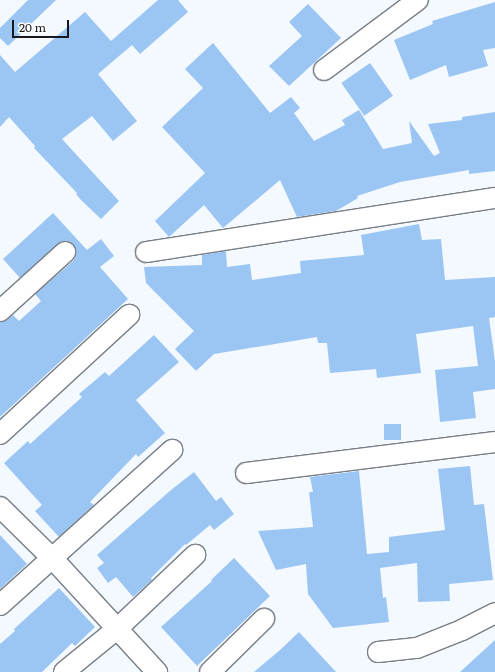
<!DOCTYPE html>
<style>
body{margin:0}
#map{position:relative;width:495px;height:672px;overflow:hidden;background:#f4f9ff;font-family:Literata,serif}
div>[style]{position:absolute}
.building>*{inset:0;background:#9bc6f3;transform-origin:0 0}
.roads{filter:drop-shadow(1px 0 #797e85) drop-shadow(-1px 0 #797e85) drop-shadow(0 1px #797e85) drop-shadow(0 -1px #797e85)}
.minor>*{height:20px;margin:-10px;padding:0 10px;transform-origin:10px;border-radius:10px;background:#fff}
span{translate:-50% -50%;white-space:nowrap;text-align:center;line-height:1.15;-webkit-text-stroke:3.5px #fff;paint-order:stroke}
.scale{position:absolute;left:12px;top:20px;width:57px;height:18px;box-sizing:border-box;border:2px solid #17191c;border-top:0;padding-left:5px;font-size:12px;line-height:14px;white-space:nowrap;color:#17191c;-webkit-text-stroke:3px #fff;paint-order:stroke}
</style>
<div id="map">
<div class="building">
<i style="clip-path:polygon(28px 0,56px 0,8px 46px,0 38px,0 28px)"></i>
<i style="clip-path:polygon(158px 0,178px 0,188px 12px,140px 54px,132px 45px,98px 74px,137px 121px,113px 141px,92px 116px,62px 139px,119px 201px,101px 219px,81px 200px,76px 194px,77px 193px,34px 148px,35px 146px,9px 117px,0 127px,0 55px,15px 72px,85px 12px,111px 41px)"></i>
<i style="clip-path:polygon(495px 2px,495px 48px,483px 50px,488px 66px,449px 77px,446px 65px,410px 80px,394px 40px,433px 24px,432px 21px)"></i>
<i style="clip-path:polygon(308px 4px,341px 38px,289px 86px,269px 66px,302px 36px,289px 22px)"></i>
<i style="clip-path:polygon(213px 43px,270px 113px,291px 97px,300px 108px,294px 113px,314px 141px,345px 125px,342px 120px,359px 110px,383px 149px,412px 143px,409px 121px,434px 156px,440px 153px,428px 124px,462px 120px,462px 117px,495px 112px,495px 171px,469px 174px,469px 170px,400px 182px,357px 196px,358px 198px,336px 211px,297px 217px,280px 180px,223px 228px,204px 205px,169px 237px,155px 221px,205px 173px,162px 127px,203px 88px,185px 69px)"></i>
<i style="left:370px;top:63px;width:40px;height:35px;rotate:55deg"></i>
<i style="clip-path:polygon(53px 213px,87px 250px,101px 239px,114px 256px,100px 267px,128px 299px,0 417px,0 322px,7px 320px,13px 315px,19px 321px,41px 301px,35px 294px,73px 261px,76px 256px,76px 250px,73px 244px,68px 241px,62px 241px,20px 278px,3px 259px)"></i>
<i style="clip-path:polygon(419px 224px,422px 240px,441px 239px,445px 280px,495px 277px,495px 317px,489px 318px,495px 361px,495px 389px,473px 392px,476px 418px,440px 422px,435px 370px,478px 366px,473px 326px,416px 334px,421px 373px,377px 378px,376px 369px,330px 373px,327px 343px,318px 343px,317px 337px,214px 354px,196px 371px,175px 349px,194px 331px,146px 283px,144px 267px,202px 265px,202px 255px,226px 251px,227px 267px,250px 264px,252px 280px,301px 273px,300px 261px,364px 255px,361px 235px)"></i>
<i style="clip-path:polygon(154px 335px,179px 362px,136px 400px,165px 433px,138px 457px,136px 454px,90px 502px,94px 505px,59px 537px,35px 511px,42px 505px,4px 463px,28px 441px,30px 444px,82px 397px,79px 394px,105px 372px,109px 376px)"></i>
<i style="left:384px;top:424px;width:17px;height:16px"></i>
<i style="clip-path:polygon(470px 466px,474px 505px,484px 504px,493px 580px,449px 584px,450px 601px,418px 602px,417px 563px,380px 568px,383px 598px,386px 597px,389px 622px,333px 628px,308px 594px,306px 564px,276px 570px,258px 531px,313px 527px,309px 492px,313px 492px,310px 477px,359px 471px,367px 554px,389px 552px,389px 537px,445px 530px,438px 469px)"></i>
<i style="clip-path:polygon(194px 472px,216px 501px,221px 497px,234px 514px,214px 530px,210px 525px,186px 545px,185px 544px,151px 578px,152px 580px,133px 597px,116px 577px,108px 583px,97px 568px,104px 563px,97px 555px,171px 490px)"></i>
<i style="clip-path:polygon(0 535px,27px 564px,0 589px)"></i>
<i style="clip-path:polygon(234px 558px,270px 596px,197px 666px,161px 627px,212px 581px,211px 580px)"></i>
<i style="clip-path:polygon(59px 588px,95px 627px,75px 646px,72px 643px,42px 672px,0 672px,0 644px,15px 631px,14px 629px)"></i>
<i style="clip-path:polygon(299px 632px,336px 672px,254px 672px,280px 650px)"></i>
<i style="clip-path:polygon(495px 640px,495px 672px,460px 672px)"></i>
</div>
<div class="roads">
<div class="minor">
<i style="left:324px;top:70px;width:117px;rotate:-36.7deg"></i>
<i style="left:146px;top:252px;width:353px;rotate:-8.8deg"></i>
<i style="left:0;top:311px;width:88px;rotate:-42.2deg"></i>
<i style="left:0;top:434px;width:176px;rotate:-42.7deg"></i>
<i style="left:246px;top:473px;width:251px;rotate:-7.1deg"></i>
<i style="left:0;top:507px;width:74px;rotate:44.5deg"></i>
<i style="left:53px;top:559px;width:154px;rotate:47.4deg"></i>
<i style="left:0;top:605px;width:232px;rotate:-42deg"></i>
<i style="left:378px;top:652px;width:39px;rotate:-6deg"></i>
<i style="left:417px;top:648px;width:48px;rotate:-21.8deg"></i>
<i style="left:462px;top:630px;width:37px;rotate:-27deg"></i>
<i style="left:64px;top:672px;width:68px;rotate:-39.1deg"></i>
<i style="left:117px;top:629px;width:108px;rotate:-43.5deg"></i>
<i style="left:210px;top:672px;width:76px;rotate:-44.5deg"></i>
</div>
</div>
<div class="scale">20 m</div>
</div>
